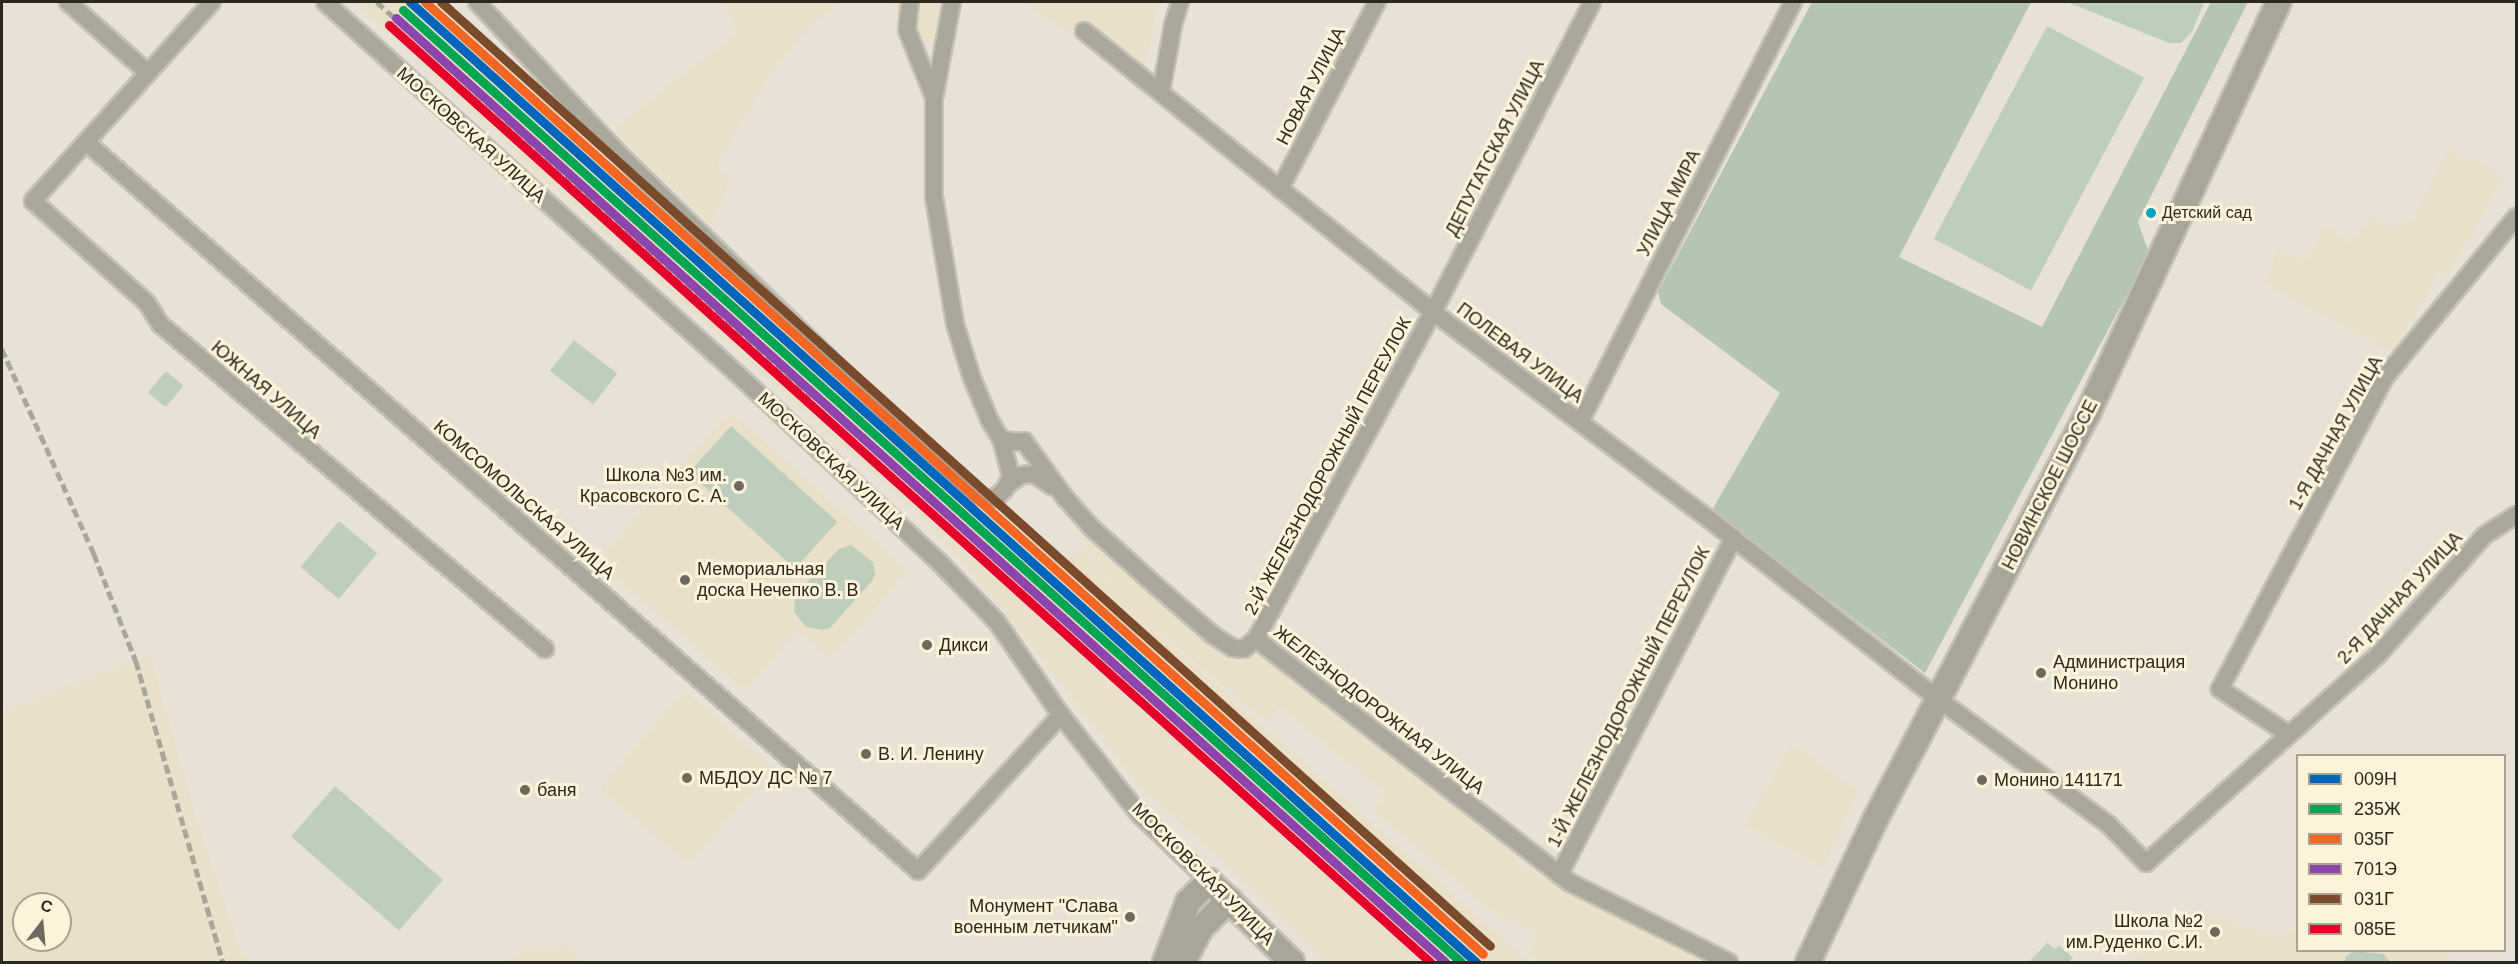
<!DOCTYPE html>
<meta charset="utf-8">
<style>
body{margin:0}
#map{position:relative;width:2518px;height:964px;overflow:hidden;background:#e8e2d6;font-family:Helvetica,sans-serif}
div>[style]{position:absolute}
.built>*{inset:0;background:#eadfc9;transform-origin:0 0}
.green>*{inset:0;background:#becebd;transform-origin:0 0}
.forest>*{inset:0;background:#b4c5b4}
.roads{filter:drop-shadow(2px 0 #c5c0b7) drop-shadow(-2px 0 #c5c0b7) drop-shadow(0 2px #c5c0b7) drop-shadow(0 -2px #c5c0b7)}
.street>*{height:16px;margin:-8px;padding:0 8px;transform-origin:8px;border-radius:8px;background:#a9a89b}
.secondary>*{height:24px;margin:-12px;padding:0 12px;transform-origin:12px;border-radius:12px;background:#a8a699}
.rail>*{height:4.5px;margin-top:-2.25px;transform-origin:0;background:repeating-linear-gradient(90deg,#a9a69c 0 9px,transparent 0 13.5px)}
.rail-1>*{height:9px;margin:-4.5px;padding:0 4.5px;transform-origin:4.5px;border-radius:4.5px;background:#0065bd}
.rail-2>*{height:9px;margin:-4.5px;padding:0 4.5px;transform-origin:4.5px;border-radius:4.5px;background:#00a651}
.rail-3>*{height:9px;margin:-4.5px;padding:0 4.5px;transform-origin:4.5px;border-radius:4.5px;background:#f26522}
.rail-4>*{height:9px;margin:-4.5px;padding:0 4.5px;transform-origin:4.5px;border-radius:4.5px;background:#8e44ad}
.rail-5>*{height:9px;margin:-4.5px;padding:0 4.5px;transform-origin:4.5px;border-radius:4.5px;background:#7a4b2a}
.rail-6>*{height:9px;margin:-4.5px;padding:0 4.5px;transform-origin:4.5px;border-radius:4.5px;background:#e4002b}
.dots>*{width:16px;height:16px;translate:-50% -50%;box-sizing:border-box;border:3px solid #fdf3db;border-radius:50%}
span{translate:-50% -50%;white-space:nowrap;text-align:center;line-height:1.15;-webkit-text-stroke:6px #fdf3db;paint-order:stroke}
.bus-label{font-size:16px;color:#2c281f}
.left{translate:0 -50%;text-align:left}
.street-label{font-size:18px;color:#2c281f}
.poi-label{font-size:18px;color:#2c281f}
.right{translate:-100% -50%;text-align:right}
.frame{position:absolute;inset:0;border:3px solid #2c281f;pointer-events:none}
.legend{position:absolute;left:2296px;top:754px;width:210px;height:198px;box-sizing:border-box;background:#fdf3db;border:2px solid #a9a290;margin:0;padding:8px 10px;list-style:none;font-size:18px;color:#2c281f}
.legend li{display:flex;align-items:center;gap:12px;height:30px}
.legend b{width:30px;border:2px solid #a9a290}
.north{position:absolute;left:12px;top:892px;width:60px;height:60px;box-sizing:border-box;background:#fdf3db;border:2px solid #a9a290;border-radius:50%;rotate:16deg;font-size:16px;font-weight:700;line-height:24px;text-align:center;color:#2c281f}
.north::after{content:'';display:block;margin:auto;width:21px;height:27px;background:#6e695f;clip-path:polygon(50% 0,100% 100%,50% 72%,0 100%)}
</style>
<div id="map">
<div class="built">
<i style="clip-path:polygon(356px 2px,440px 2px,701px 240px,720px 269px,837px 373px,948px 477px,1043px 558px,1087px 553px,1124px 603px,1529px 962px,1326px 962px,1256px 892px,1138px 784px,1018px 627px,923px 518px,540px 175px)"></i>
<i style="clip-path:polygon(723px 2px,841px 2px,813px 23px,775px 67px,716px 165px,729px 178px,721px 204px,710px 225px,637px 155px,615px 128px,739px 32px)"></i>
<i style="clip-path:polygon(895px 2px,941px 2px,933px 44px,900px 34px)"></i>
<i style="clip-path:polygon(1023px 2px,1159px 2px,1144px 66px,1090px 25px,1078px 39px)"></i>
<i style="clip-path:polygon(2449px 150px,2504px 176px,2448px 275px,2439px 272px,2393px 352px,2264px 283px,2279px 249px,2305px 262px,2327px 226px,2351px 245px,2370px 217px,2392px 228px,2413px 221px)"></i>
<i style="clip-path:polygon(731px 411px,907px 571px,831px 659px,798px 630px,745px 690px,598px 562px)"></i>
<i style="clip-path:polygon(1065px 508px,1235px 655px,1258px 657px,1269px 650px,1523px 855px,1516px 864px,1722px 962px,1544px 962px,1530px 956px,1537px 933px,1493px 912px,1374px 811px,1386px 793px,1280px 707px,1266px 722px,1125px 602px,1081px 539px)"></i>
<i style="clip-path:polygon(evenodd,150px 655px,195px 814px,239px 947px,249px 962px,2px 962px,2px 712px,150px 655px,24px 904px,60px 904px,60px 940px,24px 940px,24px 904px)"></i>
<i style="left:685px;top:691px;width:116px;height:129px;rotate:41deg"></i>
<i style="clip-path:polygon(1792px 744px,1858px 791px,1823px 867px,1746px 825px)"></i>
<i style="clip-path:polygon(2189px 910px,2281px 937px,2297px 928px,2298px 950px,2443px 951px,2452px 962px,2131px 962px)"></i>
<i style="clip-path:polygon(566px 946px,583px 962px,507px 962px,523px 950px)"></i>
</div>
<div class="green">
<i style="clip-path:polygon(2067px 2px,2204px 2px,2204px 3px,2192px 32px,2181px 43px,2169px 43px)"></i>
<i style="left:2047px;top:26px;width:110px;height:241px;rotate:28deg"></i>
<i style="left:574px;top:340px;width:55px;height:39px;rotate:38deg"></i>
<i style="left:166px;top:371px;width:23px;height:28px;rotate:40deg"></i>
<i style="left:731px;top:426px;width:143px;height:63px;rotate:42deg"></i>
<i style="left:339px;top:521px;width:50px;height:60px;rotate:40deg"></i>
<i style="clip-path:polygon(851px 545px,873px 562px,875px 574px,872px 581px,830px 628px,823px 630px,806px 627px,794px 612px,795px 595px,839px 549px)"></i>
<i style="left:335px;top:786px;width:143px;height:67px;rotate:41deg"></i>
<i style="clip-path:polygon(2047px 943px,2055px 949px,2059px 945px,2073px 958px,2068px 962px,2033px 962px,2031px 960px)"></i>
<i style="clip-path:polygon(2355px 951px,2384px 954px,2390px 962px,2344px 962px,2346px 956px)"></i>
</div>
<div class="forest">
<i style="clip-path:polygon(1812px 2px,2031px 2px,1899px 257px,2042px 327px,2211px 2px,2248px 2px,2138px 222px,2149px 253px,1925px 673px,1712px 510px,1780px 393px,1661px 304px,1658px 292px)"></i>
</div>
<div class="roads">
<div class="street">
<i style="left:68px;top:2px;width:107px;rotate:41.6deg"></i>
<i style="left:212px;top:2px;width:268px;rotate:132deg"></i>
<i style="left:33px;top:201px;width:153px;rotate:41.8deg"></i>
<i style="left:147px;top:303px;width:25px;rotate:58deg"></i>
<i style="left:160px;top:324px;width:504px;rotate:40.17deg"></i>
<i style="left:325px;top:2px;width:566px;rotate:42.06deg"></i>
<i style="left:745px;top:381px;width:267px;rotate:43deg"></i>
<i style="left:940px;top:563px;width:82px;rotate:46deg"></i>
<i style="left:997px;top:622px;width:113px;rotate:55.5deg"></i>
<i style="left:1061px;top:715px;width:126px;rotate:51.8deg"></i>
<i style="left:1139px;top:814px;width:97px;rotate:43.7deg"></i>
<i style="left:477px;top:2px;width:208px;rotate:46.9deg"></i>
<i style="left:619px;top:154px;width:460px;rotate:44.2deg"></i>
<i style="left:949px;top:475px;width:35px;rotate:37deg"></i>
<i style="left:977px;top:496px;width:13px;rotate:13deg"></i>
<i style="left:990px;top:499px;width:9px;rotate:-21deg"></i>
<i style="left:998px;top:496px;width:10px;rotate:-45deg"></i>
<i style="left:1005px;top:489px;width:14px;rotate:-65deg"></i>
<i style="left:1011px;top:476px;width:38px;rotate:-105deg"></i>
<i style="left:910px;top:2px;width:28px;rotate:96deg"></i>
<i style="left:907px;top:30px;width:72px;rotate:68.1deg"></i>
<i style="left:952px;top:2px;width:98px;rotate:100.6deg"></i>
<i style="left:934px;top:98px;width:99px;rotate:90deg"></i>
<i style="left:934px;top:197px;width:129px;rotate:80.6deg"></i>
<i style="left:955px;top:324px;width:57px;rotate:72.5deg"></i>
<i style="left:972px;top:378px;width:47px;rotate:67.3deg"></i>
<i style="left:990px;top:421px;width:21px;rotate:59deg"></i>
<i style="left:1001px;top:439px;width:15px;rotate:11deg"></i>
<i style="left:1016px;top:442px;width:8px;rotate:-7deg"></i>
<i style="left:1024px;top:441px;width:72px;rotate:54.1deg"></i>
<i style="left:1066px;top:499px;width:39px;rotate:48deg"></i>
<i style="left:1092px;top:528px;width:85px;rotate:42.1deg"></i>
<i style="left:1155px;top:585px;width:77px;rotate:40.8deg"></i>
<i style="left:1213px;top:635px;width:24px;rotate:33deg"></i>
<i style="left:1233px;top:648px;width:11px;rotate:5deg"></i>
<i style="left:1244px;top:649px;width:16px;rotate:-40deg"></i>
<i style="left:1256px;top:639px;width:372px;rotate:-61.6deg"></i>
<i style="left:1433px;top:312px;width:348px;rotate:-62.8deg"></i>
<i style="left:1084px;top:31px;width:448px;rotate:38.8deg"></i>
<i style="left:1433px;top:312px;width:345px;rotate:36.9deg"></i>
<i style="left:1709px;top:519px;width:291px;rotate:38.2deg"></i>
<i style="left:1938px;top:699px;width:212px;rotate:36.4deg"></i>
<i style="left:2109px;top:825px;width:53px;rotate:45.8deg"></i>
<i style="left:2146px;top:863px;width:312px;rotate:-41.9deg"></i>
<i style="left:2378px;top:655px;width:161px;rotate:-48.3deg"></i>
<i style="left:2485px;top:535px;width:37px;rotate:-33deg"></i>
<i style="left:1161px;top:92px;width:68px;rotate:-79.8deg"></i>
<i style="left:1173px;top:25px;width:24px;rotate:-73deg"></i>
<i style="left:86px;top:142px;width:1106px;rotate:41.22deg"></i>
<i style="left:918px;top:871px;width:212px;rotate:-47.5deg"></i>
<i style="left:1280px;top:189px;width:211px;rotate:-62.6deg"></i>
<i style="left:1580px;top:422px;width:471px;rotate:-63.1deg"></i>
<i style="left:1007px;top:485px;width:18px;rotate:-34deg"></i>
<i style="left:1022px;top:475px;width:12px;rotate:-5deg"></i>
<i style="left:1034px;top:474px;width:22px;rotate:34deg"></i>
<i style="left:1256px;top:639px;width:396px;rotate:37.8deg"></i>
<i style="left:1569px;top:882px;width:179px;rotate:26.6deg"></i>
<i style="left:2288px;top:734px;width:82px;rotate:-146.5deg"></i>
<i style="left:2220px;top:689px;width:354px;rotate:-62.1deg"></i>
<i style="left:2386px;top:376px;width:205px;rotate:-50.7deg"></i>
<i style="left:1559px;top:875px;width:380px;rotate:-62.6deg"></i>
</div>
<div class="secondary">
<i style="left:1165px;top:962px;width:64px;rotate:-69deg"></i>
<i style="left:1188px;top:902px;width:30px;rotate:-45deg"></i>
<i style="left:1209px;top:881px;width:116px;rotate:44.3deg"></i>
<i style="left:1183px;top:962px;width:38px;rotate:-62deg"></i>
<i style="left:1201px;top:928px;width:40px;rotate:-45deg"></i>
<i style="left:1808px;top:962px;width:157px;rotate:-64.7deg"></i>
<i style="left:1875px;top:820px;width:457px;rotate:-62.4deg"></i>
<i style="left:2087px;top:415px;width:455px;rotate:-65.1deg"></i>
</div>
</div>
<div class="rail">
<i style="left:377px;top:2px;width:587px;rotate:42.52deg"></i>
<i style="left:2px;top:349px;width:225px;rotate:65.8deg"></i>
<i style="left:94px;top:554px;width:115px;rotate:68.6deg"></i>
<i style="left:136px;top:661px;width:313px;rotate:73.9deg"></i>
</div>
<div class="rail-1">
<i style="left:410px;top:2px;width:1435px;rotate:42.01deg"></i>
</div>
<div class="rail-2">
<i style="left:403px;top:10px;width:1423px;rotate:41.98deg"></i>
</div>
<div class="rail-3">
<i style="left:425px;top:2px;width:1423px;rotate:41.98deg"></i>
</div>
<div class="rail-4">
<i style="left:396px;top:18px;width:1411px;rotate:41.98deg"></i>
</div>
<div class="rail-5">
<i style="left:441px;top:2px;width:1411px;rotate:41.98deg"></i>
</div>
<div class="rail-6">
<i style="left:389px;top:25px;width:1401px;rotate:41.99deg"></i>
</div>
<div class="dots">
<i style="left:2151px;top:213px;background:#02a3c5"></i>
<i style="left:739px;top:486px;background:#6e695f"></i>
<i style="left:685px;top:580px;background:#6e695f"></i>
<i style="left:927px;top:645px;background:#6e695f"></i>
<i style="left:2041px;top:673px;background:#6e695f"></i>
<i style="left:866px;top:754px;background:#6e695f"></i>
<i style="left:687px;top:778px;background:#6e695f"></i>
<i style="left:1982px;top:780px;background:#6e695f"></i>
<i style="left:525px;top:790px;background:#6e695f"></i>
<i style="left:1130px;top:917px;background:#6e695f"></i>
<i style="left:2215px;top:932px;background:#6e695f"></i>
</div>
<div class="bus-label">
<span class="left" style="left:2162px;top:213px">Детский сад</span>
</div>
<div class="street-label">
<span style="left:1311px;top:86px;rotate:-63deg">НОВАЯ УЛИЦА</span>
<span style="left:471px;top:135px;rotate:42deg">МОСКОВСКАЯ УЛИЦА</span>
<span style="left:1495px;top:148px;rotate:-63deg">ДЕПУТАТСКАЯ УЛИЦА</span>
<span style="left:1669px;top:203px;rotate:-63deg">УЛИЦА МИРА</span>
<span style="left:1520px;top:353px;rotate:37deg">ПОЛЕВАЯ УЛИЦА</span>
<span style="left:266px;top:390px;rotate:41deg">ЮЖНАЯ УЛИЦА</span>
<span style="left:2336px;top:433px;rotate:-61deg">1-Я ДАЧНАЯ УЛИЦА</span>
<span style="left:831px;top:461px;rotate:43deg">МОСКОВСКАЯ УЛИЦА</span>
<span style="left:1328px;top:466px;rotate:-62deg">2-Й ЖЕЛЕЗНОДОРОЖНЫЙ ПЕРЕУЛОК</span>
<span style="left:2050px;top:485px;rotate:-63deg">НОВИНСКОЕ ШОССЕ</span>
<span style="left:524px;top:500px;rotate:41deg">КОМСОМОЛЬСКАЯ УЛИЦА</span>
<span style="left:2400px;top:598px;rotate:-47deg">2-Я ДАЧНАЯ УЛИЦА</span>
<span style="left:1629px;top:697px;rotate:-63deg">1-Й ЖЕЛЕЗНОДОРОЖНЫЙ ПЕРЕУЛОК</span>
<span style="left:1379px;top:710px;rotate:38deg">ЖЕЛЕЗНОДОРОЖНАЯ УЛИЦА</span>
<span style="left:1203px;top:874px;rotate:45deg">МОСКОВСКАЯ УЛИЦА</span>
</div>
<div class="poi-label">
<span class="right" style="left:727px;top:486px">Школа №3 им.<br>Красовского С. А.</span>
<span class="left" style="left:697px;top:580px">Мемориальная<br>доска Нечепко В. В</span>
<span class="left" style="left:939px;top:645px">Дикси</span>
<span class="left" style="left:2053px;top:673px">Администрация<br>Монино</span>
<span class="left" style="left:878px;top:754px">В. И. Ленину</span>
<span class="left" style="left:699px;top:778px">МБДОУ ДС № 7</span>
<span class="left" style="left:1994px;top:780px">Монино 141171</span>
<span class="left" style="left:537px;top:790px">баня</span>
<span class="right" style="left:1118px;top:917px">Монумент "Слава<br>военным летчикам"</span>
<span class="right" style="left:2203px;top:932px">Школа №2<br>им.Руденко С.И.</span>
</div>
<div class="frame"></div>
<ul class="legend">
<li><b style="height:8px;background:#0065bd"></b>009Н</li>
<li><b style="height:8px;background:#00a651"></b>235Ж</li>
<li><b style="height:8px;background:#f26522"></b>035Г</li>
<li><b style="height:8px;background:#8e44ad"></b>701Э</li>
<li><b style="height:8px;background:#7a4b2a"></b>031Г</li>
<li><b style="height:8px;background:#e4002b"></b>085Е</li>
</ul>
<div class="north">С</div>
</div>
